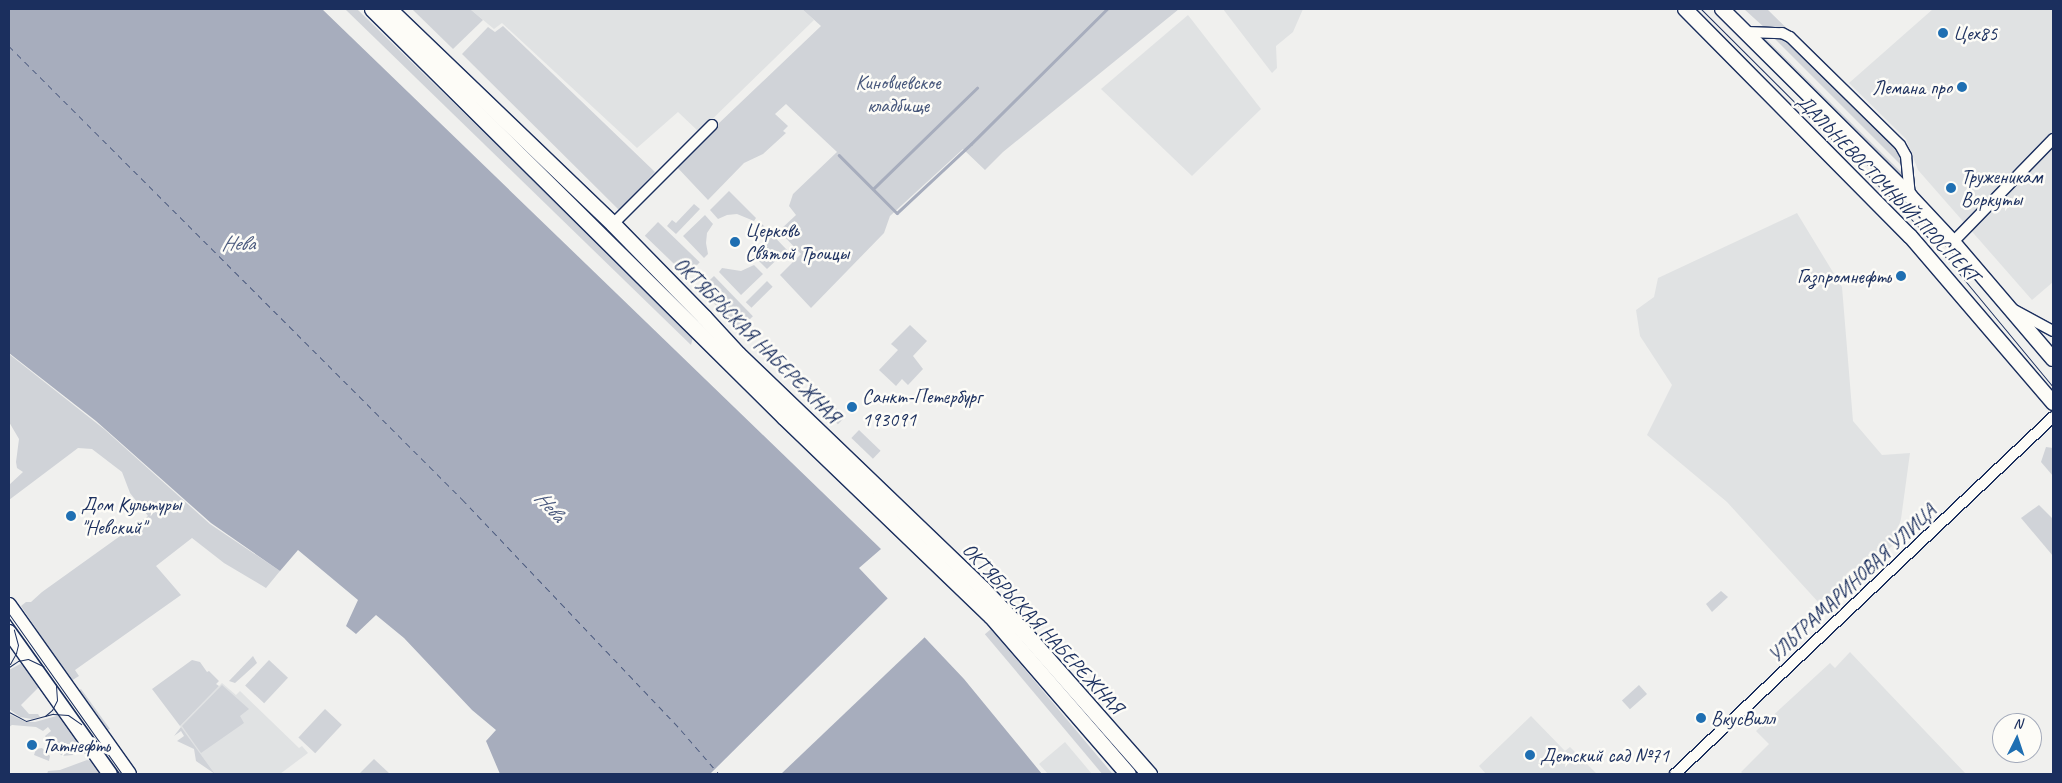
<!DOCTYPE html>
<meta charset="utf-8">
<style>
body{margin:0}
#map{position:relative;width:2062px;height:783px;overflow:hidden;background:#f0f0ee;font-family:Caveat,sans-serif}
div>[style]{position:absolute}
.built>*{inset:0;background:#e0e2e3}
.green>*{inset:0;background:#d0d3d8;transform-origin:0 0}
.water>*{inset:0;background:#a7adbd}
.pier>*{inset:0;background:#f0f0ee}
.stream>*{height:2.5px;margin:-1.25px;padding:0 1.25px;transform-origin:1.25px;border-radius:1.25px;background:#a7adbd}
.ferry>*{height:1px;margin-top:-0.5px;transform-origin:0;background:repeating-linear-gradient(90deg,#4c5b7f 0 6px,transparent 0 11px)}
.roads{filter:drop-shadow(1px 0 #1b2f5e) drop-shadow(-1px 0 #1b2f5e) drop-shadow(0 1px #1b2f5e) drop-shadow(0 -1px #1b2f5e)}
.street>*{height:10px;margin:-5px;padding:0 5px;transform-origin:5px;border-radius:5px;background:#fdfcf7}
.secondary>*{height:14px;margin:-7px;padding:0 7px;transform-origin:7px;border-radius:7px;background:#fdfcf7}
.primary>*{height:15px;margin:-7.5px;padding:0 7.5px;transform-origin:7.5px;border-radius:7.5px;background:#fdfcf7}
.tram>*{height:1px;margin:-0.5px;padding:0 0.5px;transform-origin:0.5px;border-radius:0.5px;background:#1b2f5e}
.dots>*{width:14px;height:14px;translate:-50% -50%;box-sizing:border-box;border:2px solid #fdfcf7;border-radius:50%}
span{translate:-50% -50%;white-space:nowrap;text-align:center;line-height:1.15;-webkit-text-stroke:5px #fdfcf7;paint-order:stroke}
.poi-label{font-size:20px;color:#1b2f5e}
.left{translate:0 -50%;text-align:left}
.right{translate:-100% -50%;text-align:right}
.park-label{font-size:20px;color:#48587c}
.street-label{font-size:20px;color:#1b2f5e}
.water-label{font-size:21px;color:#4c5b7f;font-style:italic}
.frame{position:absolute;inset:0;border:10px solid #1b2f5e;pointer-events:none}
.north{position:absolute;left:1992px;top:713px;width:50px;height:50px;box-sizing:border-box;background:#fdfcf7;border:1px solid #a3aaba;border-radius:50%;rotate:4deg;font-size:14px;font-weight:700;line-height:20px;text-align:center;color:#1b2f5e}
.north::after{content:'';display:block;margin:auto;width:18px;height:22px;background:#1f6fb2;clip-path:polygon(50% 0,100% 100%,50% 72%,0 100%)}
</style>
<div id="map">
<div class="built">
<i style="clip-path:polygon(470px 9px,802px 9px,814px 20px,699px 132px,678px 112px,637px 148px,502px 23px,494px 29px)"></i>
<i style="clip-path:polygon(1223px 9px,1303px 9px,1293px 32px,1276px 46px,1277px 68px,1272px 73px)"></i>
<i style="clip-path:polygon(1933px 9px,2053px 9px,2053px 282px,2032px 300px,1918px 170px,1906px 139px,1849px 83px)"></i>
<i style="clip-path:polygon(1188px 15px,1261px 109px,1192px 176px,1101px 89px)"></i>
<i style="clip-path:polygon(1797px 213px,1842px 287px,1853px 421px,1882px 455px,1910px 453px,1901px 519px,1893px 545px,1836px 598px,1819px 603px,1727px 502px,1647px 435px,1672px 385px,1640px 336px,1636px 310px,1654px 297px,1658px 278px)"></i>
<i style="clip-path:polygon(1850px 652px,1885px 689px,1966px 774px,1743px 774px,1741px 772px,1769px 744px,1756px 731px,1830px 663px,1835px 668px)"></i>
<i style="clip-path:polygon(222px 683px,236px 695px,240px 691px,299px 748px,302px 746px,308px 753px,280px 774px,215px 774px,180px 726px)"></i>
<i style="clip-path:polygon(1531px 716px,1565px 751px,1570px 747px,1597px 774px,1486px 774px,1479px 766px)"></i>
<i style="clip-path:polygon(1065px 742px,1092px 774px,1048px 774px,1039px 764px)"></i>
</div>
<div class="green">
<i style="clip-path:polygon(345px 9px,357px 9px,691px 334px,693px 337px,691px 345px)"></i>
<i style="clip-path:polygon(412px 9px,470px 9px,483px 20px,453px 49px)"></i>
<i style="clip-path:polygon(802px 9px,1179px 9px,1003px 152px,985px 170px,963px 149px,890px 216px,884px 233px,811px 308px,780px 275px,801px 254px,779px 231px,796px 215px,789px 206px,793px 194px,837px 152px,786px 104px,775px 114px,788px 126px,783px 131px,786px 133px,763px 154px,744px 163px,708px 200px,675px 165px,821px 26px)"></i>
<i style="clip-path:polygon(1744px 9px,1767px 9px,1842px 83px,1786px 31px,1765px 28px)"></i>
<i style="clip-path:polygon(503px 26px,655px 172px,619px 210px,462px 54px,488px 27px,495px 32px)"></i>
<i style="clip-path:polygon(1762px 35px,1904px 175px,1904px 182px,1759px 37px)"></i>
<i style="clip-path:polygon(1771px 35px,1785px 37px,1900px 149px,1903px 167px)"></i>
<i style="clip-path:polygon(729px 191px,756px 218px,754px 221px,737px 214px,727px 215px,718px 219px,710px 210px)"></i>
<i style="clip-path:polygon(694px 204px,700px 209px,676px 234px,667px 226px,672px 220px,676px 223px)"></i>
<i style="clip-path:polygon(705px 215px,713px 224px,707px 233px,706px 243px,708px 254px,704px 258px,683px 236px)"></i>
<i style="left:658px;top:222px;width:58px;height:19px;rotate:44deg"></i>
<i style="clip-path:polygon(761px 223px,787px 250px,767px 269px,758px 260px,762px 253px,764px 243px,763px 234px,758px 226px)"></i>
<i style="clip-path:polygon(754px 265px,763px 274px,741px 295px,719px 272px,722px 268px,741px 271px)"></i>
<i style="left:714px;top:276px;width:56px;height:19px;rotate:46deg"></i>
<i style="left:767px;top:281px;width:8px;height:30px;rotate:45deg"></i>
<i style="clip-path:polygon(910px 325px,927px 341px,913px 356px,923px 369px,908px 385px,902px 379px,896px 386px,879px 370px,898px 350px,891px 344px)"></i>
<i style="clip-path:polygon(9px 354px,104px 429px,210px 524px,280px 571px,266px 588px,224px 563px,192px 538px,156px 566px,181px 595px,75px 670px,79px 676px,71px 681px,21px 606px,26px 602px,31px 602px,42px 592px,148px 516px,130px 493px,122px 472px,92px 449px,78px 448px,9px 500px,9px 485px,23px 472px,17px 468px,16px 462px,19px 439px,9px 422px)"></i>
<i style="left:819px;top:392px;width:36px;height:10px;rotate:44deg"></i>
<i style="left:859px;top:430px;width:30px;height:11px;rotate:44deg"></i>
<i style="clip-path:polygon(2046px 447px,2053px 448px,2053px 476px,2041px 462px)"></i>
<i style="clip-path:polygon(2039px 505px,2053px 519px,2053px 556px,2021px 518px)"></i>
<i style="clip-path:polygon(1721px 591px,1728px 597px,1712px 612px,1706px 604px)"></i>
<i style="left:991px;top:629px;width:190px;height:8px;rotate:50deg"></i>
<i style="clip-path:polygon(253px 656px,257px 663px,244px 675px,235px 683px,229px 681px)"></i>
<i style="clip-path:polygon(192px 660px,200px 662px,207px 672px,209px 671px,219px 681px,216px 684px,219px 686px,180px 726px,152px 689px)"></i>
<i style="left:269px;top:660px;width:26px;height:35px;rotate:43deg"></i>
<i style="clip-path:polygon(22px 663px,39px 687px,21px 705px,29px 714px,38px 714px,40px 717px,32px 719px,20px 717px,9px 709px,9px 670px)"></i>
<i style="clip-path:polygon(222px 685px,249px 709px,240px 716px,244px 723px,201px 753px,182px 726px)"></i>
<i style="left:1639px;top:685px;width:12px;height:23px;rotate:48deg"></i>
<i style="left:81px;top:689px;width:49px;height:3px;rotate:54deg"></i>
<i style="left:325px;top:709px;width:23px;height:39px;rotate:43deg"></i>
<i style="clip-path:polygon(9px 714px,26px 722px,35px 722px,60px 715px,81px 747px,73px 755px,63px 756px,55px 751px,45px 736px,51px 731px,48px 727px,43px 731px,36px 727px,12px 725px,9px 727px)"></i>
<i style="clip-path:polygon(181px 727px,215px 774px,196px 761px,194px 749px,177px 741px,184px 736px,181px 731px,174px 736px)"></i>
<i style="clip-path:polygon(42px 748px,50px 756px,49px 761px,34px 755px,36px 749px)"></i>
<i style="clip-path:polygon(374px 759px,390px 774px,359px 774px)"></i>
<i style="clip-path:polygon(87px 760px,92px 761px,101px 774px,47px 774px,48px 771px,60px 770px)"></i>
</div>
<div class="water">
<i style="clip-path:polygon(9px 9px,322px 9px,881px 549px,859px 568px,964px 679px,1042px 774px,500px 774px,486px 741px,496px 730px,472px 710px,404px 638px,376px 615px,356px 634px,346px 626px,358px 600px,298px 550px,280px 571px,211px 523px,96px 421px,9px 353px)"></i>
</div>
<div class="pier">
<i style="clip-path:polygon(889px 597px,926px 636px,781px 774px,710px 774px)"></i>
</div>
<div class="stream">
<i style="left:839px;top:155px;width:82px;rotate:45deg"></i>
<i style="left:897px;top:213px;width:101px;rotate:-43deg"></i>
<i style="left:971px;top:144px;width:192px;rotate:-44.8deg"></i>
<i style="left:873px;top:189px;width:145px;rotate:-44.2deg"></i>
</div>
<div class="ferry">
<i style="left:9px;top:46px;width:641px;rotate:45deg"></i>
<i style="left:462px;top:499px;width:318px;rotate:46.5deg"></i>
<i style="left:681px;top:730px;width:58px;rotate:49.2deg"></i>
</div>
<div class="roads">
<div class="street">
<i style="left:1746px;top:32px;width:36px;rotate:2deg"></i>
<i style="left:1782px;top:33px;width:9px;rotate:27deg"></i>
<i style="left:1790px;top:37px;width:154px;rotate:44.5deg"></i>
<i style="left:1900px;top:145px;width:13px;rotate:61deg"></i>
<i style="left:1906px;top:156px;width:40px;rotate:84.3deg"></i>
<i style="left:613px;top:224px;width:140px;rotate:-45deg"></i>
<i style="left:1953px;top:242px;width:144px;rotate:-45.8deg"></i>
<i style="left:2014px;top:310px;width:44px;rotate:28.3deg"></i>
<i style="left:1675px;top:774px;width:520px;rotate:-43.36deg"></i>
</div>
<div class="secondary">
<i style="left:1685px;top:9px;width:320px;rotate:45.3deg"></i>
<i style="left:1910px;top:236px;width:220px;rotate:49.4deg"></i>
<i style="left:1722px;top:9px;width:265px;rotate:44.8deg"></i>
<i style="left:1910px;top:196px;width:63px;rotate:46.9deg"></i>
<i style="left:1953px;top:242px;width:154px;rotate:49.5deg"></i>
<i style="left:9px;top:605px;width:207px;rotate:54.6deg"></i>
<i style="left:9px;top:632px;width:174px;rotate:54.6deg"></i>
</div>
<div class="primary">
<i style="left:372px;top:9px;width:580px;rotate:44.72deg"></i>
<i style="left:784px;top:417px;width:287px;rotate:43.9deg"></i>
<i style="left:991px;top:616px;width:209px;rotate:49.1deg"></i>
<i style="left:389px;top:9px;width:310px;rotate:43.8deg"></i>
<i style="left:613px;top:224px;width:130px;rotate:45.6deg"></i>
<i style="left:704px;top:317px;width:50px;rotate:47.4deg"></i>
<i style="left:738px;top:354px;width:339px;rotate:43.8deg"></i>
<i style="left:983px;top:589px;width:58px;rotate:46.4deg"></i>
<i style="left:1023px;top:631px;width:191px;rotate:48.6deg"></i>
</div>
</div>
<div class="tram">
<i style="left:1701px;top:9px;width:281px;rotate:44.9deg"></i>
<i style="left:1900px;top:207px;width:64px;rotate:47.5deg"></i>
<i style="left:1943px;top:254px;width:173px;rotate:50.4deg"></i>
<i style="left:9px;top:614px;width:196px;rotate:54.8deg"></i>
<i style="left:10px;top:664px;width:13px;rotate:-61deg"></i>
<i style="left:16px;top:653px;width:8px;rotate:-76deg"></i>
<i style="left:18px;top:645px;width:16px;rotate:-105deg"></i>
<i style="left:9px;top:667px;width:11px;rotate:-34deg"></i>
<i style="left:18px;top:661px;width:10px;rotate:-11deg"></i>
<i style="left:28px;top:659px;width:17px;rotate:25deg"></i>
<i style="left:9px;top:712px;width:19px;rotate:28deg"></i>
<i style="left:26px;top:721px;width:28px;rotate:-15deg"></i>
<i style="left:53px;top:714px;width:15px;rotate:4deg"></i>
<i style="left:68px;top:715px;width:16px;rotate:35deg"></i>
<i style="left:45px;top:716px;width:9px;rotate:-41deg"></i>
<i style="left:52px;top:710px;width:11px;rotate:-63deg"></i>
<i style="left:57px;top:700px;width:16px;rotate:-94deg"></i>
</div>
<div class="dots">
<i style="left:1943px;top:33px;background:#1f6fb2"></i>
<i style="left:1962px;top:87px;background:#1f6fb2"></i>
<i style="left:1951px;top:188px;background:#1f6fb2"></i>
<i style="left:735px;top:242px;background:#1f6fb2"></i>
<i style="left:1901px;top:276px;background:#1f6fb2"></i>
<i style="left:852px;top:407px;background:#1f6fb2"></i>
<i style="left:71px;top:516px;background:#1f6fb2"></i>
<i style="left:1701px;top:718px;background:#1f6fb2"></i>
<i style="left:32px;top:745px;background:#1f6fb2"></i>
<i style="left:1530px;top:755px;background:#1f6fb2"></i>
</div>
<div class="poi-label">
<span class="left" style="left:1953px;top:33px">Цех85</span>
<span class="right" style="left:1952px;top:87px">Лемана про</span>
<span class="left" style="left:1961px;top:188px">Труженикам<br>Воркуты</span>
<span class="left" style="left:745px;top:242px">Церковь<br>Святой Троицы</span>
<span class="right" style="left:1891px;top:276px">Газпромнефть</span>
<span class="left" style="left:862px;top:408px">Санкт-Петербург<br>193091</span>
<span class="left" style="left:81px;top:516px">Дом Культуры<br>"Невский"</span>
<span class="left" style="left:1711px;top:718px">ВкусВилл</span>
<span class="left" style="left:42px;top:745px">Татнефть</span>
<span class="left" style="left:1540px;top:755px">Детский сад №71</span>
</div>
<div class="park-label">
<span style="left:898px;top:94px">Киновиевское<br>кладбище</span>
</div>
<div class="street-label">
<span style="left:1888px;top:188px;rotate:46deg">ДАЛЬНЕВОСТОЧНЫЙ ПРОСПЕКТ</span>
<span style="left:757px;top:340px;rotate:45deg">ОКТЯБРЬСКАЯ НАБЕРЕЖНАЯ</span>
<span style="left:1852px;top:583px;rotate:-43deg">УЛЬТРАМАРИНОВАЯ УЛИЦА</span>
<span style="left:1043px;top:628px;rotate:47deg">ОКТЯБРЬСКАЯ НАБЕРЕЖНАЯ</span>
</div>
<div class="water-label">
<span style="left:238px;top:243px">Нева</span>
<span style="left:550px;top:506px;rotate:48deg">Нева</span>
</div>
<div class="frame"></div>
<div class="north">N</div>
</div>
